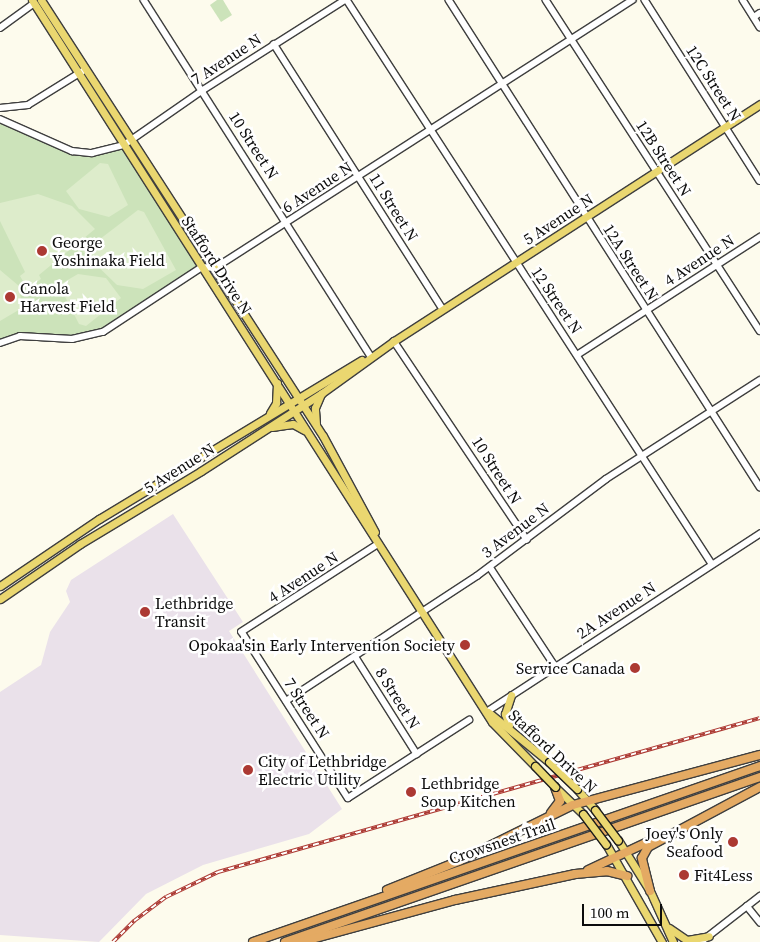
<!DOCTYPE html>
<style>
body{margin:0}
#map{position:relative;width:760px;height:942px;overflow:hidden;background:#fdfbed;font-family:"Source Serif 4",serif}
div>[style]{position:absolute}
.industrial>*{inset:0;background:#eae1ea}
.green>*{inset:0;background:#cce3ba}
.pitch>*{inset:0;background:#ddeccb}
.roads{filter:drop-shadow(1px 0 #3f3f3f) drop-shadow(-1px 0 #3f3f3f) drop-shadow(0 1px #3f3f3f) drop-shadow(0 -1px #3f3f3f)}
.minor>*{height:5.5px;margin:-2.75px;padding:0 2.75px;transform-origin:2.75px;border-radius:2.75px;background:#fff}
.major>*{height:7px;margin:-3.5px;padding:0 3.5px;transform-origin:3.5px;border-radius:3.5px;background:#ead770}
.highway>*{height:8px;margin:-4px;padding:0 4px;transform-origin:4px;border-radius:4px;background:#e4aa63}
.rail>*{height:4px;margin-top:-2px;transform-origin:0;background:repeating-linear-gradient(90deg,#fff 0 5.5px,#ac3933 0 11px);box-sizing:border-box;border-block:1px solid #ac3933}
.bridges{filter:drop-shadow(1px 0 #1d1d1d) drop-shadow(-1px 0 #1d1d1d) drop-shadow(0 1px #1d1d1d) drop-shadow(0 -1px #1d1d1d)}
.major-bridge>*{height:7px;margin:-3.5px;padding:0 3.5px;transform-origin:3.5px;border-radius:3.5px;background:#ead770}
.dots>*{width:14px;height:14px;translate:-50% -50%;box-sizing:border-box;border:2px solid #fff;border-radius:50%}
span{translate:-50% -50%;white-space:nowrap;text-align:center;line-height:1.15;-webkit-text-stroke:5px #fff;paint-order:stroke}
.street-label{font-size:16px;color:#0c0c0c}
.poi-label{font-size:16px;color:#0c0c0c}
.left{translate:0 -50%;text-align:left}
.right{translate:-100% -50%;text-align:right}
.scale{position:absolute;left:582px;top:904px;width:80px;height:22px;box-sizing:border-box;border:2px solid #0c0c0c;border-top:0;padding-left:6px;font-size:15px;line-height:18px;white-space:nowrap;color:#0c0c0c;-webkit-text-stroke:4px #fff;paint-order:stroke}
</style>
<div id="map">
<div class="industrial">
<i style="clip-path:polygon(173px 514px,243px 622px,229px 631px,342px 809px,309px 834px,203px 865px,146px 894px,99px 942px,0 935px,0 692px,41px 665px,50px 632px,70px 602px,66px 591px,71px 580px)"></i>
</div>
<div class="green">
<i style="clip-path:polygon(217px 0,223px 0,232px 15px,221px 22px,210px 5px)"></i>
<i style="clip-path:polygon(0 119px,72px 151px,92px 153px,124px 145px,202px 267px,108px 328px,84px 338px,32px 335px,0 343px)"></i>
</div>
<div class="pitch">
<i style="clip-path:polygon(100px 163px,108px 164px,128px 205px,109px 217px,79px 209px,66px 191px)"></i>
<i style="clip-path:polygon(38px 194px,72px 206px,95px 229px,39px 275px,41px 279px,34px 284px,23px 281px,20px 276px,25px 272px,0 221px,0 203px)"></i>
<i style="clip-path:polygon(138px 210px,144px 212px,176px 270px,143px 289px,117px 285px,83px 252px)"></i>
<i style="clip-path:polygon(0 270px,19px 286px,22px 308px,0 321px)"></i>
<i style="clip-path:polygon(78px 274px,106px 278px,121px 298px,86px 326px,79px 324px,59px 285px)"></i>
</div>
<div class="roads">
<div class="minor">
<i style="left:144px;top:0;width:422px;rotate:57.5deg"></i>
<i style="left:347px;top:0;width:672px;rotate:57.09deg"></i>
<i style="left:449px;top:0;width:578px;rotate:57.44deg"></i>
<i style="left:546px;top:0;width:394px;rotate:57.1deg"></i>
<i style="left:645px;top:0;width:214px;rotate:57.6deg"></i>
<i style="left:743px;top:0;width:32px;rotate:58deg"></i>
<i style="left:754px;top:17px;width:7px;rotate:-34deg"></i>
<i style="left:0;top:28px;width:41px;rotate:-36deg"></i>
<i style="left:274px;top:44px;width:314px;rotate:57.5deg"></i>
<i style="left:0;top:108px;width:28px;rotate:-6deg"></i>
<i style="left:28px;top:105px;width:68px;rotate:-31.8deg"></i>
<i style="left:0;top:119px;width:79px;rotate:24deg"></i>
<i style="left:72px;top:151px;width:20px;rotate:6deg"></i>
<i style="left:92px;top:153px;width:33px;rotate:-14deg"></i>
<i style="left:124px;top:145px;width:96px;rotate:-34.8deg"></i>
<i style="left:203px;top:90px;width:168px;rotate:-32.4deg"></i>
<i style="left:394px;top:341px;width:239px;rotate:56.2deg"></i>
<i style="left:0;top:343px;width:21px;rotate:-19deg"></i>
<i style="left:20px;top:336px;width:52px;rotate:3.3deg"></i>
<i style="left:72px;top:339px;width:32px;rotate:-13deg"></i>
<i style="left:103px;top:332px;width:118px;rotate:-33.3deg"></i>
<i style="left:202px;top:267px;width:13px;rotate:4deg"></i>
<i style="left:215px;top:268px;width:496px;rotate:-32.7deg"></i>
<i style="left:577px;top:355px;width:218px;rotate:-32.8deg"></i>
<i style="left:379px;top:544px;width:163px;rotate:147.3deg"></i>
<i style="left:242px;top:632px;width:197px;rotate:57.4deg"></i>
<i style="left:348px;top:798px;width:144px;rotate:-32.8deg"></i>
<i style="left:490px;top:567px;width:118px;rotate:56.7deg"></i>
<i style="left:355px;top:656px;width:116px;rotate:57.7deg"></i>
<i style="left:286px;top:701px;width:228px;rotate:-33.2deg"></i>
<i style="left:477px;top:576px;width:161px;rotate:-36.9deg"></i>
<i style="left:606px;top:479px;width:183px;rotate:-32.7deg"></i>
<i style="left:488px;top:711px;width:325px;rotate:-33.1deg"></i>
<i style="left:747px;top:906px;width:21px;rotate:51deg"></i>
<i style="left:701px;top:942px;width:75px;rotate:-37.9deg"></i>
</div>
<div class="major">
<i style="left:32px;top:0;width:856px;rotate:57.5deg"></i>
<i style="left:492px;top:722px;width:62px;rotate:45.7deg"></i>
<i style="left:41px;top:0;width:519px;rotate:57.11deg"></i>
<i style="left:323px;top:436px;width:109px;rotate:61.6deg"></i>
<i style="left:270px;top:413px;width:12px;rotate:-59deg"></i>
<i style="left:276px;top:403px;width:20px;rotate:-87deg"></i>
<i style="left:316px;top:424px;width:16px;rotate:-94deg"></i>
<i style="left:315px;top:408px;width:15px;rotate:-67deg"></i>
<i style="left:272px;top:427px;width:21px;rotate:-8deg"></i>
<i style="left:293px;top:424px;width:13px;rotate:29deg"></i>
<i style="left:0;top:586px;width:120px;rotate:-34.1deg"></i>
<i style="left:99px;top:519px;width:307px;rotate:-31.2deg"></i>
<i style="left:0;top:599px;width:97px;rotate:-34.5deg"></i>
<i style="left:80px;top:544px;width:141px;rotate:-31.1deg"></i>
<i style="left:201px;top:471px;width:144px;rotate:-32.8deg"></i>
<i style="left:322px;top:393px;width:89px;rotate:-35.8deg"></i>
<i style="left:394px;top:341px;width:436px;rotate:-32.9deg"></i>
<i style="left:488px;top:712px;width:79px;rotate:39.3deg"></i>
<i style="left:509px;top:725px;width:12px;rotate:-110deg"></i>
<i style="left:505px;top:714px;width:20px;rotate:-72deg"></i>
<i style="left:555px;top:787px;width:39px;rotate:44deg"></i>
<i style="left:577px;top:789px;width:28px;rotate:49deg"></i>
<i style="left:618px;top:840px;width:60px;rotate:57.9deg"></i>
<i style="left:650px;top:891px;width:56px;rotate:65.7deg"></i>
<i style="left:606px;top:844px;width:113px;rotate:60.3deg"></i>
<i style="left:669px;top:928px;width:22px;rotate:34deg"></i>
<i style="left:687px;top:940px;width:22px;rotate:-10deg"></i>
</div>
<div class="highway">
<i style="left:551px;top:813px;width:15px;rotate:-53deg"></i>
<i style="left:560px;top:801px;width:15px;rotate:-110deg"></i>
<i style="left:588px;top:870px;width:71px;rotate:-25.1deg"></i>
<i style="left:387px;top:890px;width:78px;rotate:-21.9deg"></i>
<i style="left:459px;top:861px;width:127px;rotate:-26.2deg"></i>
<i style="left:573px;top:805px;width:194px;rotate:-15deg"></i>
<i style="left:650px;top:891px;width:34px;rotate:-104deg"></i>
<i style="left:642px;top:858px;width:13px;rotate:-61deg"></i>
<i style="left:648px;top:847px;width:127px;rotate:-28.2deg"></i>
<i style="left:253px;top:942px;width:537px;rotate:-19.14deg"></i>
<i style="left:285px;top:942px;width:503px;rotate:-19.16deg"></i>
<i style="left:301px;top:942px;width:160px;rotate:-15.3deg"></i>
<i style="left:455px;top:900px;width:123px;rotate:-12.2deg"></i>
<i style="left:575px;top:874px;width:32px;rotate:-5deg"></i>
<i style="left:607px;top:871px;width:21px;rotate:14deg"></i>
</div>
</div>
<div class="rail">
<i style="left:113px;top:942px;width:30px;rotate:-45deg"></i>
<i style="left:134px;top:921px;width:40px;rotate:-37deg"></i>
<i style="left:166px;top:897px;width:58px;rotate:-25.7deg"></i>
<i style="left:218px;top:872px;width:563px;rotate:-15.86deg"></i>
</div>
<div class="bridges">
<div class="major-bridge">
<i style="left:549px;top:762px;width:39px;rotate:44deg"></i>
<i style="left:535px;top:766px;width:29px;rotate:46deg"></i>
<i style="left:595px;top:810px;width:38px;rotate:53deg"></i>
<i style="left:583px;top:814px;width:38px;rotate:53deg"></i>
</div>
</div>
<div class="dots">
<i style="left:42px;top:251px;background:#ac3933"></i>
<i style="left:10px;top:297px;background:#ac3933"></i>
<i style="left:145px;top:612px;background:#ac3933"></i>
<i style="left:465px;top:645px;background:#ac3933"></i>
<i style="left:635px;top:668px;background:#ac3933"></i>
<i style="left:248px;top:770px;background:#ac3933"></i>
<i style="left:411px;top:792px;background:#ac3933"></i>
<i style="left:733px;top:842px;background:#ac3933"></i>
<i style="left:684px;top:875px;background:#ac3933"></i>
</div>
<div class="street-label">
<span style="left:226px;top:59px;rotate:-33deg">7 Avenue N</span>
<span style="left:714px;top:83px;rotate:57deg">12C Street N</span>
<span style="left:254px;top:145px;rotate:57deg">10 Street N</span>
<span style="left:664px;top:158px;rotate:57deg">12B Street N</span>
<span style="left:317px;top:187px;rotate:-33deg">6 Avenue N</span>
<span style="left:394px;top:207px;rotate:58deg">11 Street N</span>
<span style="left:558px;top:219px;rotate:-33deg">5 Avenue N</span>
<span style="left:699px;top:260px;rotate:-33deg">4 Avenue N</span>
<span style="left:631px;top:262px;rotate:57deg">12A Street N</span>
<span style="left:217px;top:265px;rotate:57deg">Stafford Drive N</span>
<span style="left:557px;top:300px;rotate:56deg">12 Street N</span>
<span style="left:179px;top:468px;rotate:-32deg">5 Avenue N</span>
<span style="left:497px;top:470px;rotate:57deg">10 Street N</span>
<span style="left:515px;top:530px;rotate:-37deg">3 Avenue N</span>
<span style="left:303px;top:577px;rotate:-33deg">4 Avenue N</span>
<span style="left:616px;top:610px;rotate:-33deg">2A Avenue N</span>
<span style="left:398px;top:698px;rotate:58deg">8 Street N</span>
<span style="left:307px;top:708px;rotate:57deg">7 Street N</span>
<span style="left:553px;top:751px;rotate:43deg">Stafford Drive N</span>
<span style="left:502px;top:841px;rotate:-19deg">Crowsnest Trail</span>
</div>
<div class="poi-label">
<span class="left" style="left:52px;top:251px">George<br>Yoshinaka Field</span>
<span class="left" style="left:20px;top:297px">Canola<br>Harvest Field</span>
<span class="left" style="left:155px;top:612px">Lethbridge<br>Transit</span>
<span class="right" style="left:455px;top:645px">Opokaa'sin Early Intervention Society</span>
<span class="right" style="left:625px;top:668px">Service Canada</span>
<span class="left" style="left:258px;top:770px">City of Lethbridge<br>Electric Utility</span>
<span class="left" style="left:421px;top:792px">Lethbridge<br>Soup Kitchen</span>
<span class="right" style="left:723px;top:842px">Joey's Only<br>Seafood</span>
<span class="left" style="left:694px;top:875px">Fit4Less</span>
</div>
<div class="scale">100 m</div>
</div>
